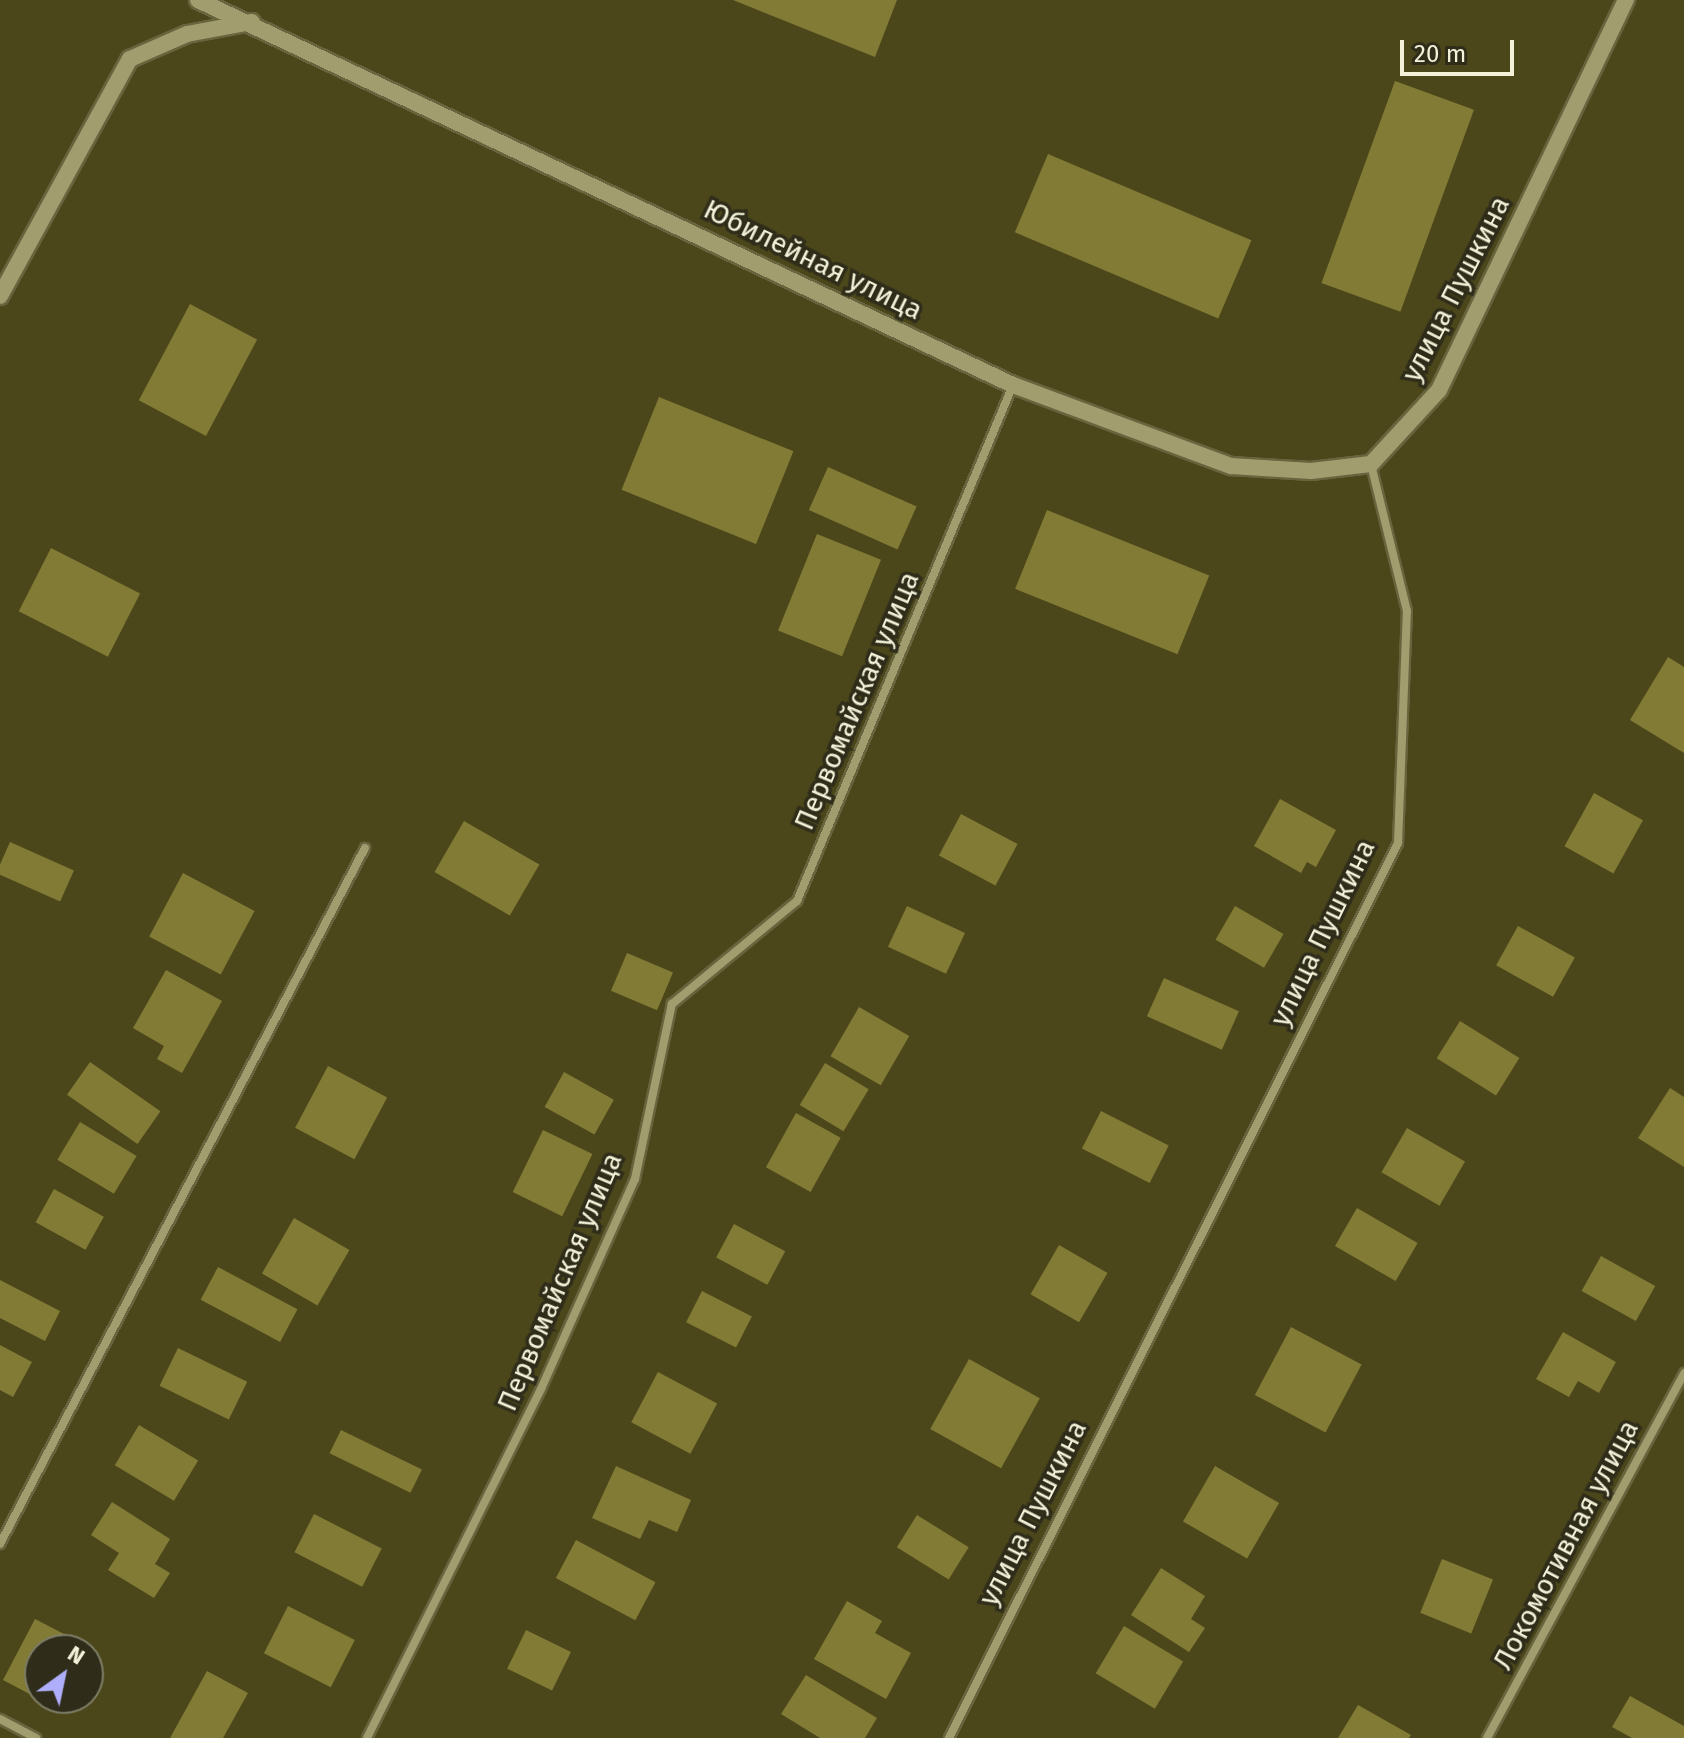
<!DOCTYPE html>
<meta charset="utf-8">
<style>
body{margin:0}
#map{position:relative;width:1684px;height:1738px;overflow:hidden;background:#4c471a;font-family:"Fira Sans",sans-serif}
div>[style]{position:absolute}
.building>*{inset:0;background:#827b36;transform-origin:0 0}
.roads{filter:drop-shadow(2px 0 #68643d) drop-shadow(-2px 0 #68643d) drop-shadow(0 2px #68643d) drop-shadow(0 -2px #68643d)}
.street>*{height:8px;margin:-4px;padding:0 4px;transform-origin:4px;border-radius:4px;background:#a19d6e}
.secondary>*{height:16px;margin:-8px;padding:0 8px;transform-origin:8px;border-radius:8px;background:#a19d6e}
span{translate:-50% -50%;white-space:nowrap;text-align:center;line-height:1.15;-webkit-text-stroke:7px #2f2d1a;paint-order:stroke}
.street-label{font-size:28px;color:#f3f2d9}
.north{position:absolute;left:24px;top:1634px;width:80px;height:80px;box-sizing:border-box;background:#2f2d1a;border:2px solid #7d7c66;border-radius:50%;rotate:33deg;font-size:22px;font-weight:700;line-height:32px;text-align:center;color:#f3f2d9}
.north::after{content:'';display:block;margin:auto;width:28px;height:36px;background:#afaefa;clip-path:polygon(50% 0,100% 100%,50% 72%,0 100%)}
.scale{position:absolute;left:1400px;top:40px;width:114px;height:36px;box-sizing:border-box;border:4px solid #f3f2d9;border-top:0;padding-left:10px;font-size:24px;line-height:28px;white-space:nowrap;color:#f3f2d9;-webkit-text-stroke:6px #2f2d1a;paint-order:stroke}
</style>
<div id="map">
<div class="building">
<i style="clip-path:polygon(733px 0,897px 0,875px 57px)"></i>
<i style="left:1395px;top:81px;width:84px;height:215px;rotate:20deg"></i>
<i style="left:1048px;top:154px;width:221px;height:85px;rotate:23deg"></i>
<i style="left:190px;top:304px;width:76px;height:109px;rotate:28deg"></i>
<i style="left:659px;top:397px;width:145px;height:100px;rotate:22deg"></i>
<i style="left:828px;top:467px;width:97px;height:47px;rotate:24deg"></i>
<i style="left:1047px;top:510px;width:175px;height:85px;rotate:22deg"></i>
<i style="left:817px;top:534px;width:69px;height:104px;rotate:22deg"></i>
<i style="left:51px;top:548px;width:100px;height:71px;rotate:27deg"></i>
<i style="clip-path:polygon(1668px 657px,1684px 667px,1684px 753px,1630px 720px)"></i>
<i style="left:1594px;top:793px;width:56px;height:61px;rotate:29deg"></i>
<i style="clip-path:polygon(1280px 799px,1336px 830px,1316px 867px,1307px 862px,1301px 873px,1254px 846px)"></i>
<i style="left:961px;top:814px;width:64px;height:47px;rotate:28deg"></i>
<i style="left:464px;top:821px;width:87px;height:59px;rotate:30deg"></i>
<i style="left:10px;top:842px;width:70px;height:34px;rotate:24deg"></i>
<i style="left:183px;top:873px;width:81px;height:72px;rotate:28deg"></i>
<i style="left:907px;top:906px;width:64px;height:45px;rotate:25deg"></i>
<i style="left:1235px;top:906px;width:56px;height:39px;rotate:30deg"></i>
<i style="left:1518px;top:926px;width:65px;height:45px;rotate:29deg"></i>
<i style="left:627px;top:953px;width:50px;height:41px;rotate:23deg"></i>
<i style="clip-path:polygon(166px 970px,222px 1001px,182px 1073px,157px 1059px,164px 1046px,133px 1028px)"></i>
<i style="left:1164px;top:978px;width:82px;height:42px;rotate:24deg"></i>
<i style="left:859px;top:1007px;width:58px;height:57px;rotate:30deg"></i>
<i style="left:1460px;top:1021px;width:70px;height:44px;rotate:32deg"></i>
<i style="left:90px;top:1062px;width:86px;height:40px;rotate:35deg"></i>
<i style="left:825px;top:1063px;width:51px;height:49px;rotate:31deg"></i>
<i style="left:328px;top:1066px;width:67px;height:70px;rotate:28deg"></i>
<i style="left:564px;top:1072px;width:57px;height:40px;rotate:29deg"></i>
<i style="clip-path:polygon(1670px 1088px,1684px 1097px,1684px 1167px,1638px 1138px)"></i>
<i style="left:1101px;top:1111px;width:76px;height:42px;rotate:27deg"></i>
<i style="left:796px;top:1113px;width:51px;height:62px;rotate:29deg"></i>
<i style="left:80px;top:1122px;width:66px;height:44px;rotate:31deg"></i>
<i style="left:1407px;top:1128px;width:67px;height:51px;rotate:30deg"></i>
<i style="left:543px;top:1130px;width:55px;height:69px;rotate:26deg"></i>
<i style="left:54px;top:1189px;width:57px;height:38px;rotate:29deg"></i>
<i style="left:1357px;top:1208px;width:70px;height:44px;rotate:30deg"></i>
<i style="left:294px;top:1218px;width:64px;height:64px;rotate:30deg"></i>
<i style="left:734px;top:1224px;width:58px;height:38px;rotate:28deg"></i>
<i style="left:1059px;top:1245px;width:56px;height:57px;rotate:30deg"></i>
<i style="left:1601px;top:1256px;width:62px;height:40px;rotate:29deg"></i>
<i style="left:218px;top:1267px;width:90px;height:37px;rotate:28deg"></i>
<i style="clip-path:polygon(0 1280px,60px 1311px,45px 1341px,0 1318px)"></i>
<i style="left:702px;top:1291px;width:56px;height:35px;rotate:27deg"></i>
<i style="left:1291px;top:1327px;width:80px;height:77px;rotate:28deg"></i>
<i style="clip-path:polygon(1563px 1332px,1616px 1362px,1599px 1393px,1578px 1381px,1569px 1397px,1536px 1379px)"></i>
<i style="clip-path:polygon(0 1345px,32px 1362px,13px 1397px,0 1390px)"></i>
<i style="left:178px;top:1348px;width:77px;height:42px;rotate:26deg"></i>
<i style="left:969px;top:1359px;width:81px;height:80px;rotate:29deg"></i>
<i style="left:658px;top:1372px;width:67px;height:57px;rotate:28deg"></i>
<i style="left:139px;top:1425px;width:69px;height:47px;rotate:31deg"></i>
<i style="left:341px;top:1430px;width:90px;height:26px;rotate:26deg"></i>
<i style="clip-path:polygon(616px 1466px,691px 1500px,677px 1532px,649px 1520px,640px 1539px,592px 1518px)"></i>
<i style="left:1215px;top:1466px;width:74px;height:64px;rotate:30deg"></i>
<i style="clip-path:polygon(112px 1502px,170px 1539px,155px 1564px,170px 1573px,154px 1598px,108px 1570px,119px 1553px,91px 1535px)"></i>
<i style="left:314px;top:1514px;width:76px;height:43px;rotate:27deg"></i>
<i style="left:917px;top:1515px;width:61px;height:38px;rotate:32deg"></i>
<i style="left:576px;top:1540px;width:90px;height:43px;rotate:28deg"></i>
<i style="left:1442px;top:1559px;width:55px;height:58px;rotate:22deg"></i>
<i style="clip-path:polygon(1161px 1568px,1205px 1596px,1191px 1619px,1205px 1628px,1189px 1652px,1131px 1615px)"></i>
<i style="clip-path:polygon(847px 1601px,882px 1621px,875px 1633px,911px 1653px,886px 1699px,814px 1659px)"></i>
<i style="left:288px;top:1606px;width:75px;height:53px;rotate:27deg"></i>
<i style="clip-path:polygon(35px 1619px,95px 1650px,88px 1661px,88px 1650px,40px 1650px,40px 1698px,68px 1698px,62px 1711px,3px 1680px)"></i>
<i style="left:1124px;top:1626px;width:69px;height:55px;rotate:31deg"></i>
<i style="left:526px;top:1630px;width:50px;height:43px;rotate:26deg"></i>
<i style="clip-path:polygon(207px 1671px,248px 1693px,223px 1738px,170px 1738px)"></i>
<i style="clip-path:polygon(806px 1675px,877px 1718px,865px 1738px,820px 1738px,781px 1714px)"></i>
<i style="clip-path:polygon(1630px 1696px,1684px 1726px,1684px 1738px,1632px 1738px,1612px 1727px)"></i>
<i style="clip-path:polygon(1358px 1705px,1411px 1735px,1409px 1738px,1338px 1738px)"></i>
</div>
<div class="roads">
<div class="street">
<i style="left:0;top:1544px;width:786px;rotate:-62.33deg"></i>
<i style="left:0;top:1719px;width:41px;rotate:27.8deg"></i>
<i style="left:367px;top:1738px;width:390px;rotate:-63.5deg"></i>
<i style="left:541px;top:1389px;width:230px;rotate:-65.9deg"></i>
<i style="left:635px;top:1179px;width:179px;rotate:-78.1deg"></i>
<i style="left:672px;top:1004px;width:162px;rotate:-39.5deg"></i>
<i style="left:797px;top:901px;width:559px;rotate:-67.29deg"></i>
<i style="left:949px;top:1738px;width:1001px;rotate:-63.36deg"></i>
<i style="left:1398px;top:843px;width:232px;rotate:-87.8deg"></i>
<i style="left:1407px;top:611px;width:151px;rotate:-103.8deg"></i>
<i style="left:1487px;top:1738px;width:415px;rotate:-61.6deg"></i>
</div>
<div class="secondary">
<i style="left:198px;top:0;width:901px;rotate:25.29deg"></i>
<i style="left:1013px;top:385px;width:233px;rotate:20.4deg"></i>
<i style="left:1231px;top:466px;width:80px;rotate:3.6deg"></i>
<i style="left:1311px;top:471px;width:60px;rotate:-6.7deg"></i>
<i style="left:1371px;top:464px;width:100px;rotate:-47.4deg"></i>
<i style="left:1439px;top:390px;width:433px;rotate:-64.4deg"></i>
<i style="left:0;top:296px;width:270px;rotate:-61.3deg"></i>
<i style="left:130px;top:59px;width:62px;rotate:-23.7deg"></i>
<i style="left:187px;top:34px;width:66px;rotate:-10.5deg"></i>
</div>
</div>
<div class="street-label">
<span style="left:813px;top:260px;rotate:26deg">Юбилейная улица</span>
<span style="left:1456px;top:289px;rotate:-63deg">улица Пушкина</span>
<span style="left:857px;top:701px;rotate:-67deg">Первомайская улица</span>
<span style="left:1323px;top:933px;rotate:-64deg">улица Пушкина</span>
<span style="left:560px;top:1282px;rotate:-67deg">Первомайская улица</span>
<span style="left:1033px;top:1513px;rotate:-63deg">улица Пушкина</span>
<span style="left:1566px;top:1545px;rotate:-62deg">Локомотивная улица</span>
</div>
<div class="north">N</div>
<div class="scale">20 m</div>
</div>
